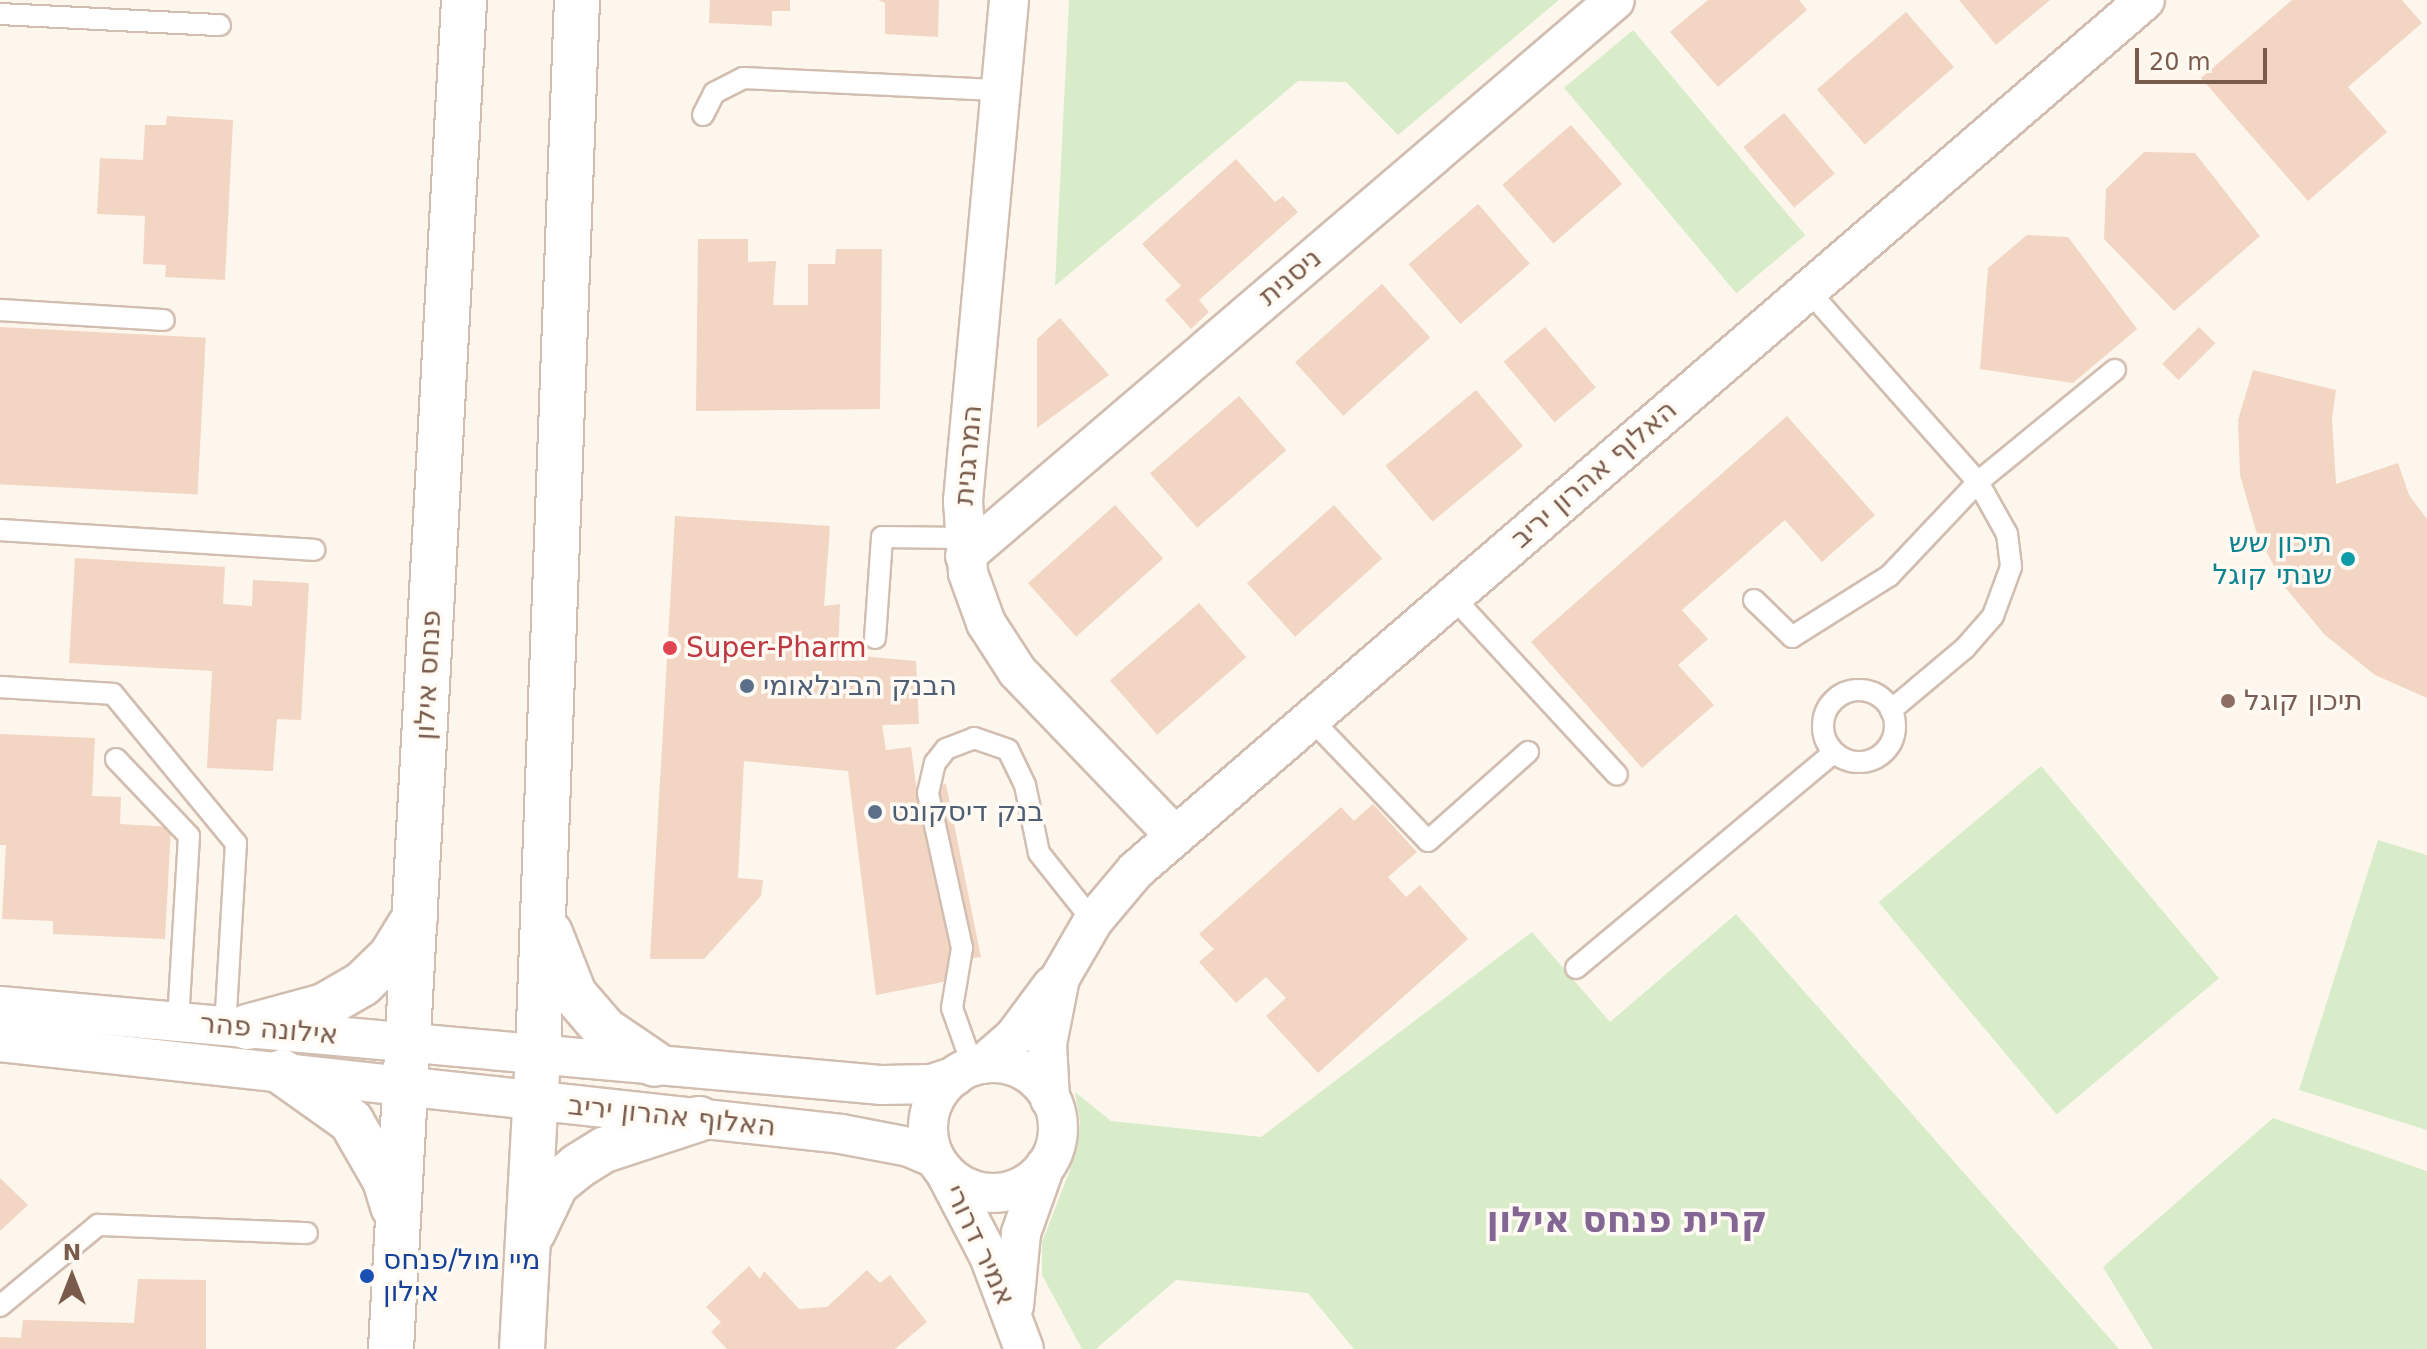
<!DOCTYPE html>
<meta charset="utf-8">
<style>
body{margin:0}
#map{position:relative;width:2427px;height:1349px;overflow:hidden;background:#fdf6ec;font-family:"DejaVu Sans",Heebo,sans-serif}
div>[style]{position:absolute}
.green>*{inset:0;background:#d8ecc9;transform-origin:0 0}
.building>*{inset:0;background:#f3d5c3;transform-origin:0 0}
.roads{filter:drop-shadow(2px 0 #d1beb0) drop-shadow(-2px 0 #d1beb0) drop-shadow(0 2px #d1beb0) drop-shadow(0 -2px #d1beb0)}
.lane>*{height:20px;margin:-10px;padding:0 10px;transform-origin:10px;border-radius:10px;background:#fff}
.lane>.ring{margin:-10px;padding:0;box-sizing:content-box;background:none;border:20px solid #fff;border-radius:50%}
.street>*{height:38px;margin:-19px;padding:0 19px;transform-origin:19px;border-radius:19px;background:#fff}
.street>.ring{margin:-19px;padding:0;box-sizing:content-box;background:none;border:38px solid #fff;border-radius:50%}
.secondary>*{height:44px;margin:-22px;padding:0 22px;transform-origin:22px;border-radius:22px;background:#fff}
.dots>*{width:22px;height:22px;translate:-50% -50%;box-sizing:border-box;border:4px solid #fffaf3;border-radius:50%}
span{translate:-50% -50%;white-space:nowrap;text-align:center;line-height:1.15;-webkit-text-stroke:7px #fffaf3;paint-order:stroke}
.street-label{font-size:28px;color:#7a5c4d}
.culture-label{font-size:28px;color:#0d838f}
.right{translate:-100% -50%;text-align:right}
.health-label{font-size:28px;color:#be3a42}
.left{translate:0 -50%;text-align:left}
.service-label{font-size:28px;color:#4e5e75}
.education-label{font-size:28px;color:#785e54}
.transit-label{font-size:28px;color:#164399}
.district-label{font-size:36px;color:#846695;font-weight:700}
.north{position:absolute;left:32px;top:1237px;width:80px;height:80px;-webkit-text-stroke:6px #fffaf3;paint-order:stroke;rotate:0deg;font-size:22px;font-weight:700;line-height:32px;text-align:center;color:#7a5c4d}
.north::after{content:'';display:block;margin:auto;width:28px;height:36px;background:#7a5c4d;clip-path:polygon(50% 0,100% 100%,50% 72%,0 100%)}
.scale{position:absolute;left:2135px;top:48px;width:132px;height:36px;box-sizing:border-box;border:4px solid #7a5c4d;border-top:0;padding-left:10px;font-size:24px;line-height:28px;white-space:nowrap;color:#7a5c4d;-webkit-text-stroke:6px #fffaf3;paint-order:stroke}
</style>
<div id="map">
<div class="green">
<i style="clip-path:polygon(1069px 0,1559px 0,1398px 135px,1346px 82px,1298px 81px,1055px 286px)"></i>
<i style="left:1633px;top:30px;width:268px;height:90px;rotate:50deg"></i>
<i style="left:2041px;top:766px;width:277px;height:212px;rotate:50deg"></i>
<i style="clip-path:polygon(2378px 840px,2427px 855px,2427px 1130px,2299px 1090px)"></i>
<i style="clip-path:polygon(1736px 914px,2119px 1349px,1354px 1349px,1308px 1293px,1176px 1280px,1096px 1349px,1082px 1349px,1042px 1275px,1042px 1242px,1070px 1170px,1080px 1123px,1075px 1092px,1111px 1121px,1261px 1137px,1532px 932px,1610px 1022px)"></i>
<i style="clip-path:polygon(2273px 1118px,2427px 1171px,2427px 1349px,2153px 1349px,2103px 1267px)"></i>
</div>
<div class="building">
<i style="clip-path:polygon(710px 0,790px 0,790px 11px,772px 11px,772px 26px,709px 23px)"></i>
<i style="clip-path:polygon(878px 0,939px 0,938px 37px,885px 34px,885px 3px)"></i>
<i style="clip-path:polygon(1708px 0,1799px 0,1807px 10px,1718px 87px,1670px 32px)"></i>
<i style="clip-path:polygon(1959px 0,2050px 0,1996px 45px)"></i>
<i style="clip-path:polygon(2292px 0,2402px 0,2422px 23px,2348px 87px,2387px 132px,2308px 201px,2201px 78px)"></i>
<i style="left:1906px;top:12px;width:73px;height:118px;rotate:49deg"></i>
<i style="left:1784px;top:113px;width:79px;height:53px;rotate:50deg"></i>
<i style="clip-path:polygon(167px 116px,233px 120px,225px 280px,165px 277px,166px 265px,143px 264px,145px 216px,97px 214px,100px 158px,143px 160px,145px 125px,166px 125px)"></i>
<i style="left:1571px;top:125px;width:78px;height:91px;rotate:49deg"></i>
<i style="clip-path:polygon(2144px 152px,2195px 153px,2260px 236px,2174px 311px,2104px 239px,2106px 189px)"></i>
<i style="clip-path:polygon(1236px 159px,1275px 202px,1283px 196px,1298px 212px,1199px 300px,1209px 312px,1191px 329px,1165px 300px,1181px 286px,1142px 244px)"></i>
<i style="left:1478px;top:204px;width:79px;height:92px;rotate:49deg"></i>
<i style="clip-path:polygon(2027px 235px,2068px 237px,2137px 329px,2073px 383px,1980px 369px,1988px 268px)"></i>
<i style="clip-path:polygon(698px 239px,748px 239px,748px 262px,776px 261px,773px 305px,808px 305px,808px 264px,835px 264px,836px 249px,882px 249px,880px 409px,696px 411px)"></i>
<i style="left:1382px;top:284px;width:72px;height:117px;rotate:48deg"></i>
<i style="clip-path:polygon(1060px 318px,1109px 375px,1037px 428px,1037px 339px)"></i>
<i style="left:0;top:327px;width:206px;height:157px;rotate:3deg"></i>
<i style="left:1545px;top:327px;width:79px;height:54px;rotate:50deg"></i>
<i style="left:2199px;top:327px;width:23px;height:52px;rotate:45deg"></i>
<i style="clip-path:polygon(2253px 370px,2336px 390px,2332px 418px,2336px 484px,2398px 463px,2409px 495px,2427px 519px,2427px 698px,2375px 675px,2325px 635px,2284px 586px,2256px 531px,2240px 475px,2238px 420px)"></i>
<i style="left:1476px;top:390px;width:73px;height:118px;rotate:50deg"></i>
<i style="left:1239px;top:396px;width:72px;height:118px;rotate:49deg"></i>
<i style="clip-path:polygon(1787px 416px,1875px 515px,1822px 562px,1785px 520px,1682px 610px,1708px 639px,1678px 665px,1714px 705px,1642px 768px,1531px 642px)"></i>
<i style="left:1115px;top:505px;width:72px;height:117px;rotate:48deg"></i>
<i style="left:1334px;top:505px;width:72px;height:117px;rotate:48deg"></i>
<i style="clip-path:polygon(675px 516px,830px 526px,824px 606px,840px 604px,838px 654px,916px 661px,919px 724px,882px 725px,886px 750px,911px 747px,917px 792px,946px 784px,981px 957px,965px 959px,969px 977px,876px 995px,848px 771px,744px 761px,738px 878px,763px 880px,761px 896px,704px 959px,650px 959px)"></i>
<i style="clip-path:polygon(75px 558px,225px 567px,223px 604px,252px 606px,253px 580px,309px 583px,301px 720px,277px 719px,273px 771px,207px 768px,212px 671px,69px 663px)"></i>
<i style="left:1199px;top:603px;width:72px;height:118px;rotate:49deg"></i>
<i style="clip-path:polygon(0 734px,95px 738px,92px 796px,121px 797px,120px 824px,171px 827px,165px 939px,53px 934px,53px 921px,2px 919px,6px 845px,0 845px)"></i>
<i style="clip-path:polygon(1373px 804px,1417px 852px,1388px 877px,1406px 897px,1420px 885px,1468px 939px,1318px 1073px,1266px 1016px,1286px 998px,1266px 977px,1236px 1003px,1199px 962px,1214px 949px,1199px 934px,1341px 807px,1354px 821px)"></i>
<i style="clip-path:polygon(0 1178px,28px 1205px,0 1231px)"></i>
<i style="clip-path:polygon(749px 1266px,760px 1279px,764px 1271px,799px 1309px,827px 1307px,867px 1270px,880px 1283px,890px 1275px,927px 1322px,895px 1349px,727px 1349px,711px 1332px,721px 1322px,706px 1307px)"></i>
<i style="clip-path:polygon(138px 1279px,206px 1280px,206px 1349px,0 1349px,0 1337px,21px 1338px,23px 1320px,134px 1323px)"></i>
</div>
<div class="roads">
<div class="lane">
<i style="left:0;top:14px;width:220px;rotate:2.9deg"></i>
<i style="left:703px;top:115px;width:25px;rotate:-63deg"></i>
<i style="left:714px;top:93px;width:33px;rotate:-27deg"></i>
<i style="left:743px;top:78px;width:258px;rotate:2.7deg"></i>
<i style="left:1808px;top:290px;width:256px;rotate:48.5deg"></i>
<i style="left:1978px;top:482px;width:60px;rotate:60.9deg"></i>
<i style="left:2007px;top:534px;width:33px;rotate:83deg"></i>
<i style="left:2011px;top:567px;width:52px;rotate:110.2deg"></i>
<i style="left:1993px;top:616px;width:43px;rotate:131.2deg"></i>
<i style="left:1965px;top:648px;width:97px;rotate:140deg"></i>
<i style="left:0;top:310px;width:164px;rotate:3.5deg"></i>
<i style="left:0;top:530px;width:315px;rotate:3.6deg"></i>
<i style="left:1452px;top:596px;width:243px;rotate:47.3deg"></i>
<i style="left:1754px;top:600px;width:53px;rotate:44.2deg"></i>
<i style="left:1792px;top:637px;width:115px;rotate:-32.2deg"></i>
<i style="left:1889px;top:576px;width:129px;rotate:-46.6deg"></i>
<i style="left:1978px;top:482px;width:177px;rotate:-39.3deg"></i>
<i style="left:875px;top:638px;width:101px;rotate:-86deg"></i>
<i style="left:882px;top:537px;width:81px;rotate:0.7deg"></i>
<i style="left:0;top:687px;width:113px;rotate:3.5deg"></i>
<i style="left:113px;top:694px;width:193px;rotate:50.5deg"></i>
<i style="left:236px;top:843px;width:183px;rotate:93.4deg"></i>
<i class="ring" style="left:1823px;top:690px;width:52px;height:52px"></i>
<i style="left:1310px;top:718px;width:170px;rotate:46.2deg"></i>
<i style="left:1428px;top:841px;width:134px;rotate:-41.7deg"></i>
<i style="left:116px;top:759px;width:106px;rotate:46.5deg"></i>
<i style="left:189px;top:836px;width:185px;rotate:93.4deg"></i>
<i style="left:1576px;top:968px;width:336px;rotate:-39.9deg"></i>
<i style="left:973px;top:1067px;width:63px;rotate:-109.6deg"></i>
<i style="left:952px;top:1008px;width:61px;rotate:-80.5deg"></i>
<i style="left:962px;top:948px;width:159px;rotate:-102.4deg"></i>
<i style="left:928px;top:793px;width:31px;rotate:-77deg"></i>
<i style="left:935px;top:763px;width:18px;rotate:-52deg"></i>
<i style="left:946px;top:749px;width:30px;rotate:-21deg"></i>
<i style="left:974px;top:738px;width:36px;rotate:19deg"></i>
<i style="left:1008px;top:750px;width:39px;rotate:64deg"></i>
<i style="left:1025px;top:785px;width:69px;rotate:78.4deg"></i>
<i style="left:1039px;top:853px;width:87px;rotate:51.5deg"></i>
<i style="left:0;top:1306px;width:127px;rotate:-39.6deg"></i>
<i style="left:98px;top:1225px;width:209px;rotate:2.2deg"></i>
</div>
<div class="street">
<i style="left:1009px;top:0;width:503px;rotate:95.25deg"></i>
<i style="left:963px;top:501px;width:72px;rotate:86deg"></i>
<i style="left:968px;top:573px;width:53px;rotate:70.2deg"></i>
<i style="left:986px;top:623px;width:57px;rotate:57.1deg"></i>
<i style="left:1017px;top:671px;width:227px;rotate:46.2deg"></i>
<i style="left:965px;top:556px;width:855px;rotate:-40.54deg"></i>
<i style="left:0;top:1006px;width:886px;rotate:5.12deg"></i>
<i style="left:882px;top:1085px;width:49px;rotate:-1.2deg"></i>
<i style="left:931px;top:1084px;width:25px;rotate:-18deg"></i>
<i style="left:0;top:1042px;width:846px;rotate:6.24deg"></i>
<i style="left:841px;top:1134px;width:69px;rotate:10.8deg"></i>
<i style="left:909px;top:1147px;width:28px;rotate:23deg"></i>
<i class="ring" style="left:928px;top:1063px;width:92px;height:92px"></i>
<i style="left:983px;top:1064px;width:41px;rotate:-41.1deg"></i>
<i style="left:1014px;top:1037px;width:64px;rotate:-53.3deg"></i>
<i style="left:1050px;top:1099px;width:55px;rotate:-93.1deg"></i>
<i style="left:1047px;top:1044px;width:67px;rotate:-78.9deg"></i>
<i style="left:1060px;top:978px;width:66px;rotate:-59.9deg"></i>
<i style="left:1093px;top:921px;width:67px;rotate:-49.9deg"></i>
<i style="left:1136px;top:870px;width:1332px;rotate:-40.77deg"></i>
<i style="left:945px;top:1172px;width:95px;rotate:62.4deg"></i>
<i style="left:989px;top:1256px;width:99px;rotate:69.4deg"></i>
<i style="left:1014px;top:1306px;width:73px;rotate:-84.5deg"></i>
<i style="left:1021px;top:1233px;width:71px;rotate:-70.3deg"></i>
</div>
<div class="secondary">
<i style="left:550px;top:933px;width:66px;rotate:68.5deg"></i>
<i style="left:574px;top:994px;width:48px;rotate:49.3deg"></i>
<i style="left:605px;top:1030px;width:60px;rotate:34.2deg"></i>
<i style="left:247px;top:1027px;width:80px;rotate:-15.3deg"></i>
<i style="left:324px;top:1006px;width:44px;rotate:-30.1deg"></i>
<i style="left:362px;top:984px;width:40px;rotate:-44deg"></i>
<i style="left:391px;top:956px;width:46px;rotate:-58.4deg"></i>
<i style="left:282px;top:1072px;width:85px;rotate:35.4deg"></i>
<i style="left:351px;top:1121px;width:68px;rotate:60deg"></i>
<i style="left:385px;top:1180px;width:28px;rotate:73deg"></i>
<i style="left:533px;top:1232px;width:53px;rotate:-64.4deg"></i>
<i style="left:556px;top:1184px;width:28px;rotate:-39deg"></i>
<i style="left:578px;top:1166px;width:31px;rotate:-32deg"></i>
<i style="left:604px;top:1150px;width:100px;rotate:-18.1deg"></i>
<i style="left:391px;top:1349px;width:1351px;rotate:-86.9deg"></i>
<i style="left:522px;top:1349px;width:296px;rotate:-86.9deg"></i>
<i style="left:538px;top:1053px;width:1054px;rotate:-87.88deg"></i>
</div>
</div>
<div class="dots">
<i style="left:2348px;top:559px;background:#0f9aa8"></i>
<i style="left:670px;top:648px;background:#e0444e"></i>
<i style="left:747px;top:686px;background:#5c6f8a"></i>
<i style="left:2228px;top:701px;background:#8d6e63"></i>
<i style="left:875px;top:812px;background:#5c6f8a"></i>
<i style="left:367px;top:1276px;background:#1a4fb4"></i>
</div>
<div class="street-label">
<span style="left:1290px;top:277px;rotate:-40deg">ניסנית</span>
<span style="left:968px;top:455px;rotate:-85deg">המרגנית</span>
<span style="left:1594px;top:474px;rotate:-41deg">האלוף אהרון יריב</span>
<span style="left:428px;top:675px;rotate:-87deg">פנחס אילון</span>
<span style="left:269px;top:1029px;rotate:5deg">אילונה פהר</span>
<span style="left:672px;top:1116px;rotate:6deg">האלוף אהרון יריב</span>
<span style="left:980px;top:1245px;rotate:65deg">אמיר דרורי</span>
</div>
<div class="culture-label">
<span class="right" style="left:2332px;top:559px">תיכון שש<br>שנתי קוגל</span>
</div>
<div class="health-label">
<span class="left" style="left:686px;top:648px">Super-Pharm</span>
</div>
<div class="service-label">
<span class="left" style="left:763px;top:686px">הבנק הבינלאומי</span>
<span class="left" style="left:891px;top:812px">בנק דיסקונט</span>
</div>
<div class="education-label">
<span class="left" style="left:2244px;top:701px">תיכון קוגל</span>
</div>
<div class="transit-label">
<span class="left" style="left:383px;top:1276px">מיי מול/פנחס<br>אילון</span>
</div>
<div class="district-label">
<span style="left:1627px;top:1220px">קרית פנחס אילון</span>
</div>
<div class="north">N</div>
<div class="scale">20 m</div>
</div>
